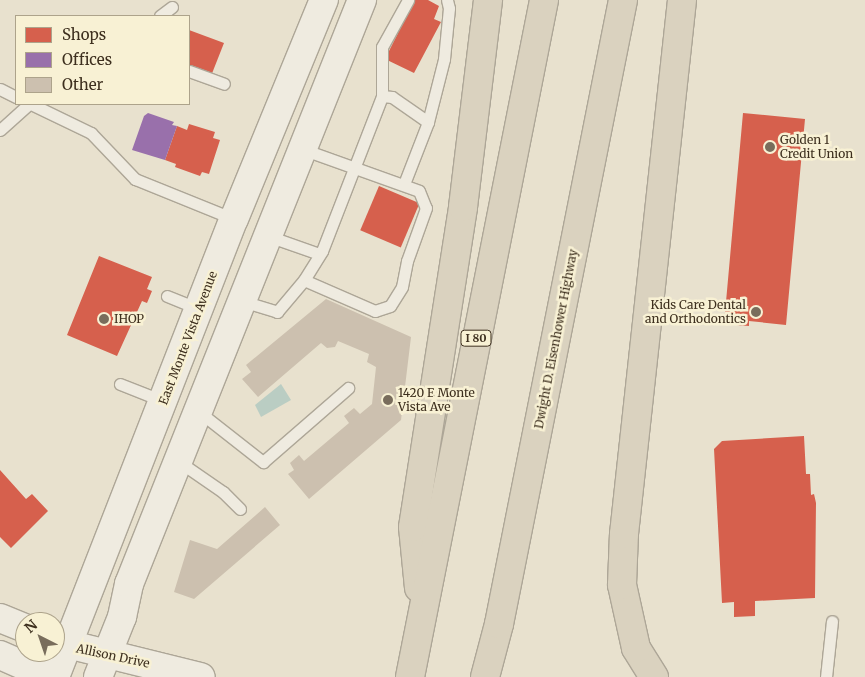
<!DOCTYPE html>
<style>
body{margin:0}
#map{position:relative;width:865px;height:677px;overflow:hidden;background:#e8e1ce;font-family:Merriweather,serif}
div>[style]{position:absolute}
.water>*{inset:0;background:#bacdc3}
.shops>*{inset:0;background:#d6604d;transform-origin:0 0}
.offices>*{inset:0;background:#9970ab}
.building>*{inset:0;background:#ccc0af}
.roads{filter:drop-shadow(1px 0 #ada697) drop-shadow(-1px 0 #ada697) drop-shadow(0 1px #ada697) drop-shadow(0 -1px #ada697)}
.lane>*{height:11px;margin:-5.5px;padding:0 5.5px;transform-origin:5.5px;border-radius:5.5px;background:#efebe0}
.secondary>*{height:28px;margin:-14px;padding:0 14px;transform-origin:14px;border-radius:14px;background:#efebe0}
.highway>*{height:28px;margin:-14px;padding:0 14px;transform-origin:14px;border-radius:14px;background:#dad2bf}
.dots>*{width:14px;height:14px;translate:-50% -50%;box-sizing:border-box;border:2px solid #f8f1d4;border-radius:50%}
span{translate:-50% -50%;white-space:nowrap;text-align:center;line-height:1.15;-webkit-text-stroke:5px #f8f1d4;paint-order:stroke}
.shield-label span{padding:1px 4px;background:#f8f1d4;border:1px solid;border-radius:4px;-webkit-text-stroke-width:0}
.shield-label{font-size:11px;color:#3d2f1e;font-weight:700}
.poi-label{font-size:12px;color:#3d2f1e}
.left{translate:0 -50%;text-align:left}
.right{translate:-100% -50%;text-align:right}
.street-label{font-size:12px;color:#3d2f1e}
.legend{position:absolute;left:15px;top:15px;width:175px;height:90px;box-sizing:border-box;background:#f8f1d4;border:1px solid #ada38b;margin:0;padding:6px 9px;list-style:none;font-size:15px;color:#3d2f1e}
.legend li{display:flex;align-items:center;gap:10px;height:25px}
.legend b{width:25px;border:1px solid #ada38b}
.north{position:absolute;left:15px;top:612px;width:50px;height:50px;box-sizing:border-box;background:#f8f1d4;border:1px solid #ada38b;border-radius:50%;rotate:319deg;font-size:14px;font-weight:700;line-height:20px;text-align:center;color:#3d2f1e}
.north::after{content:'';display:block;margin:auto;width:18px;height:22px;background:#796d5c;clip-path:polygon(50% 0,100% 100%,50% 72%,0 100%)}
</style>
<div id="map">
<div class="water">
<i style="clip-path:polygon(281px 384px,291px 400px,261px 417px,255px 405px)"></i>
</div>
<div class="shops">
<i style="clip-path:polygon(413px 0,428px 0,439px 6px,434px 19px,441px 22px,414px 73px,385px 59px,398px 33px,394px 30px)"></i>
<i style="clip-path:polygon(189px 30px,224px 43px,211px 76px,189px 67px)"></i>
<i style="clip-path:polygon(743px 113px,805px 119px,786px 325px,749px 321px,749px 326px,724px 324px)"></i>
<i style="clip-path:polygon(189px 124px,215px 132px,213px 138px,220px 140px,209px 174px,202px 172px,200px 176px,175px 167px,176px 164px,165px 160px,177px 126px,187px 130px)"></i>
<i style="left:379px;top:186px;width:44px;height:48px;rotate:23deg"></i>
<i style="clip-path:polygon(99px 256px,152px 277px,147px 289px,152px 291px,147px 303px,142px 301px,117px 356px,67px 335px)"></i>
<i style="clip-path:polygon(804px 436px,806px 474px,810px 474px,811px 495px,814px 494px,816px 503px,815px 598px,755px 601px,755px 616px,734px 617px,734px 602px,722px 603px,714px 449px,722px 441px)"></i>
<i style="clip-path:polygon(0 470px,26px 499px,32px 494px,48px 511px,11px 548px,0 537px)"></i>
</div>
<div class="offices">
<i style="clip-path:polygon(148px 113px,174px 122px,172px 125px,177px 126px,165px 160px,132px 150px,144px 116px)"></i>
</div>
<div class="building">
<i style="clip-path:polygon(326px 299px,411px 337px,401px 420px,309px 499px,288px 474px,294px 470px,290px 463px,299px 455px,304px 461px,349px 423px,344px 416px,354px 408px,360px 414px,372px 404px,376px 367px,367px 362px,369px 354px,338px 341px,335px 347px,327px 348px,321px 343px,258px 397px,242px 379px,251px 372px,246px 365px)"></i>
<i style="clip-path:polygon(265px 507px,280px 525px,194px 599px,174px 592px,190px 540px,217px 549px)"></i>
</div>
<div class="roads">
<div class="lane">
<i style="left:160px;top:16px;width:15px;rotate:-37deg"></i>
<i style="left:189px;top:71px;width:37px;rotate:20deg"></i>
<i style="left:0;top:89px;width:18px;rotate:27deg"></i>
<i style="left:382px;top:96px;width:10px;rotate:6deg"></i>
<i style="left:392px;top:97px;width:44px;rotate:34.8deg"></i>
<i style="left:31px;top:104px;width:67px;rotate:25.8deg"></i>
<i style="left:91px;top:133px;width:64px;rotate:46.3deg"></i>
<i style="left:135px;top:179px;width:107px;rotate:22deg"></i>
<i style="left:0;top:130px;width:39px;rotate:-42deg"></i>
<i style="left:302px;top:149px;width:124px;rotate:19.7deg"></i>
<i style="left:419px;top:191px;width:18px;rotate:68deg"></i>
<i style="left:426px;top:208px;width:56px;rotate:109.7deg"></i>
<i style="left:407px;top:261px;width:26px;rotate:101deg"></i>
<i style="left:402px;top:287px;width:22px;rotate:122deg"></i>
<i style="left:390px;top:306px;width:16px;rotate:162deg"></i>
<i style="left:375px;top:311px;width:77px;rotate:-156.4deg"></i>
<i style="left:404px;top:184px;width:66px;rotate:-68.8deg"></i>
<i style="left:428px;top:122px;width:65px;rotate:-75.7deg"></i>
<i style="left:444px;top:59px;width:51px;rotate:-84.4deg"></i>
<i style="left:449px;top:8px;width:8px;rotate:-104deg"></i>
<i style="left:268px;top:236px;width:54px;rotate:19.4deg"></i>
<i style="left:167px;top:296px;width:35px;rotate:22deg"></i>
<i style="left:242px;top:301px;width:37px;rotate:17deg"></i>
<i style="left:277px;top:312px;width:42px;rotate:-49.8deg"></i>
<i style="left:304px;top:280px;width:34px;rotate:-58deg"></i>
<i style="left:322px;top:251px;width:166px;rotate:-68.8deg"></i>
<i style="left:382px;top:96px;width:49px;rotate:-90deg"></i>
<i style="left:382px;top:47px;width:54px;rotate:-61deg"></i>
<i style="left:120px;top:384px;width:46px;rotate:21.6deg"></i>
<i style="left:198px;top:411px;width:83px;rotate:38.1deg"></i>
<i style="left:263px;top:462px;width:113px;rotate:-41deg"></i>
<i style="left:178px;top:461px;width:55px;rotate:34.6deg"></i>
<i style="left:223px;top:492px;width:24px;rotate:45deg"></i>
<i style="left:826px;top:677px;width:56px;rotate:-83.9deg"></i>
</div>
<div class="secondary">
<i style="left:0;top:618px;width:27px;rotate:22deg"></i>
<i style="left:55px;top:641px;width:150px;rotate:13.9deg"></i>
<i style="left:0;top:655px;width:55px;rotate:23.7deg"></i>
<i style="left:55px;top:677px;width:492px;rotate:-68.7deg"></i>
<i style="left:234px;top:219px;width:237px;rotate:-67.7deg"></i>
<i style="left:98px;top:677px;width:65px;rotate:-68.2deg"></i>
<i style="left:122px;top:617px;width:34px;rotate:-78deg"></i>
<i style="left:129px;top:584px;width:629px;rotate:-68.25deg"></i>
</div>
<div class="highway">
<i style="left:419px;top:588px;width:61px;rotate:-95.6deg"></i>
<i style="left:413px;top:527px;width:324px;rotate:-81.1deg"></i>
<i style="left:463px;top:207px;width:209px;rotate:-83.1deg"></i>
<i style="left:410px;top:677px;width:690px;rotate:-78.8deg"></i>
<i style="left:485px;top:677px;width:55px;rotate:-75.2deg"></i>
<i style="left:499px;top:624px;width:636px;rotate:-78.76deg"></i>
<i style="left:654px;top:677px;width:34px;rotate:-122deg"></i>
<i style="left:636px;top:648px;width:65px;rotate:-102.5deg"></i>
<i style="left:622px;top:585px;width:51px;rotate:-87.8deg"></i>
<i style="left:624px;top:534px;width:537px;rotate:-83.8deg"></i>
</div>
</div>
<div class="dots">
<i style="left:770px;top:147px;background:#796d5c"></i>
<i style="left:756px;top:312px;background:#796d5c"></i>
<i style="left:104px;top:319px;background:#796d5c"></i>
<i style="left:388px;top:400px;background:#796d5c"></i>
</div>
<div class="shield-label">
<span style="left:476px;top:338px">I 80</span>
</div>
<div class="poi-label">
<span class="left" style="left:780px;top:147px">Golden 1<br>Credit Union</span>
<span class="right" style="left:746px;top:312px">Kids Care Dental<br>and Orthodontics</span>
<span class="left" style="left:114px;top:319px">IHOP</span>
<span class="left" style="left:398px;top:400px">1420 E Monte<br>Vista Ave</span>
</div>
<div class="street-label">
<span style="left:188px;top:338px;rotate:-69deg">East Monte Vista Avenue</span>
<span style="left:556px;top:339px;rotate:-79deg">Dwight D. Eisenhower Highway</span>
<span style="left:113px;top:656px;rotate:12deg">Allison Drive</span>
</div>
<ul class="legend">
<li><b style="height:14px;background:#d6604d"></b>Shops</li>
<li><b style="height:14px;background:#9970ab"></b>Offices</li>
<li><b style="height:14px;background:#ccc0af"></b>Other</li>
</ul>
<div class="north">N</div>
</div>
